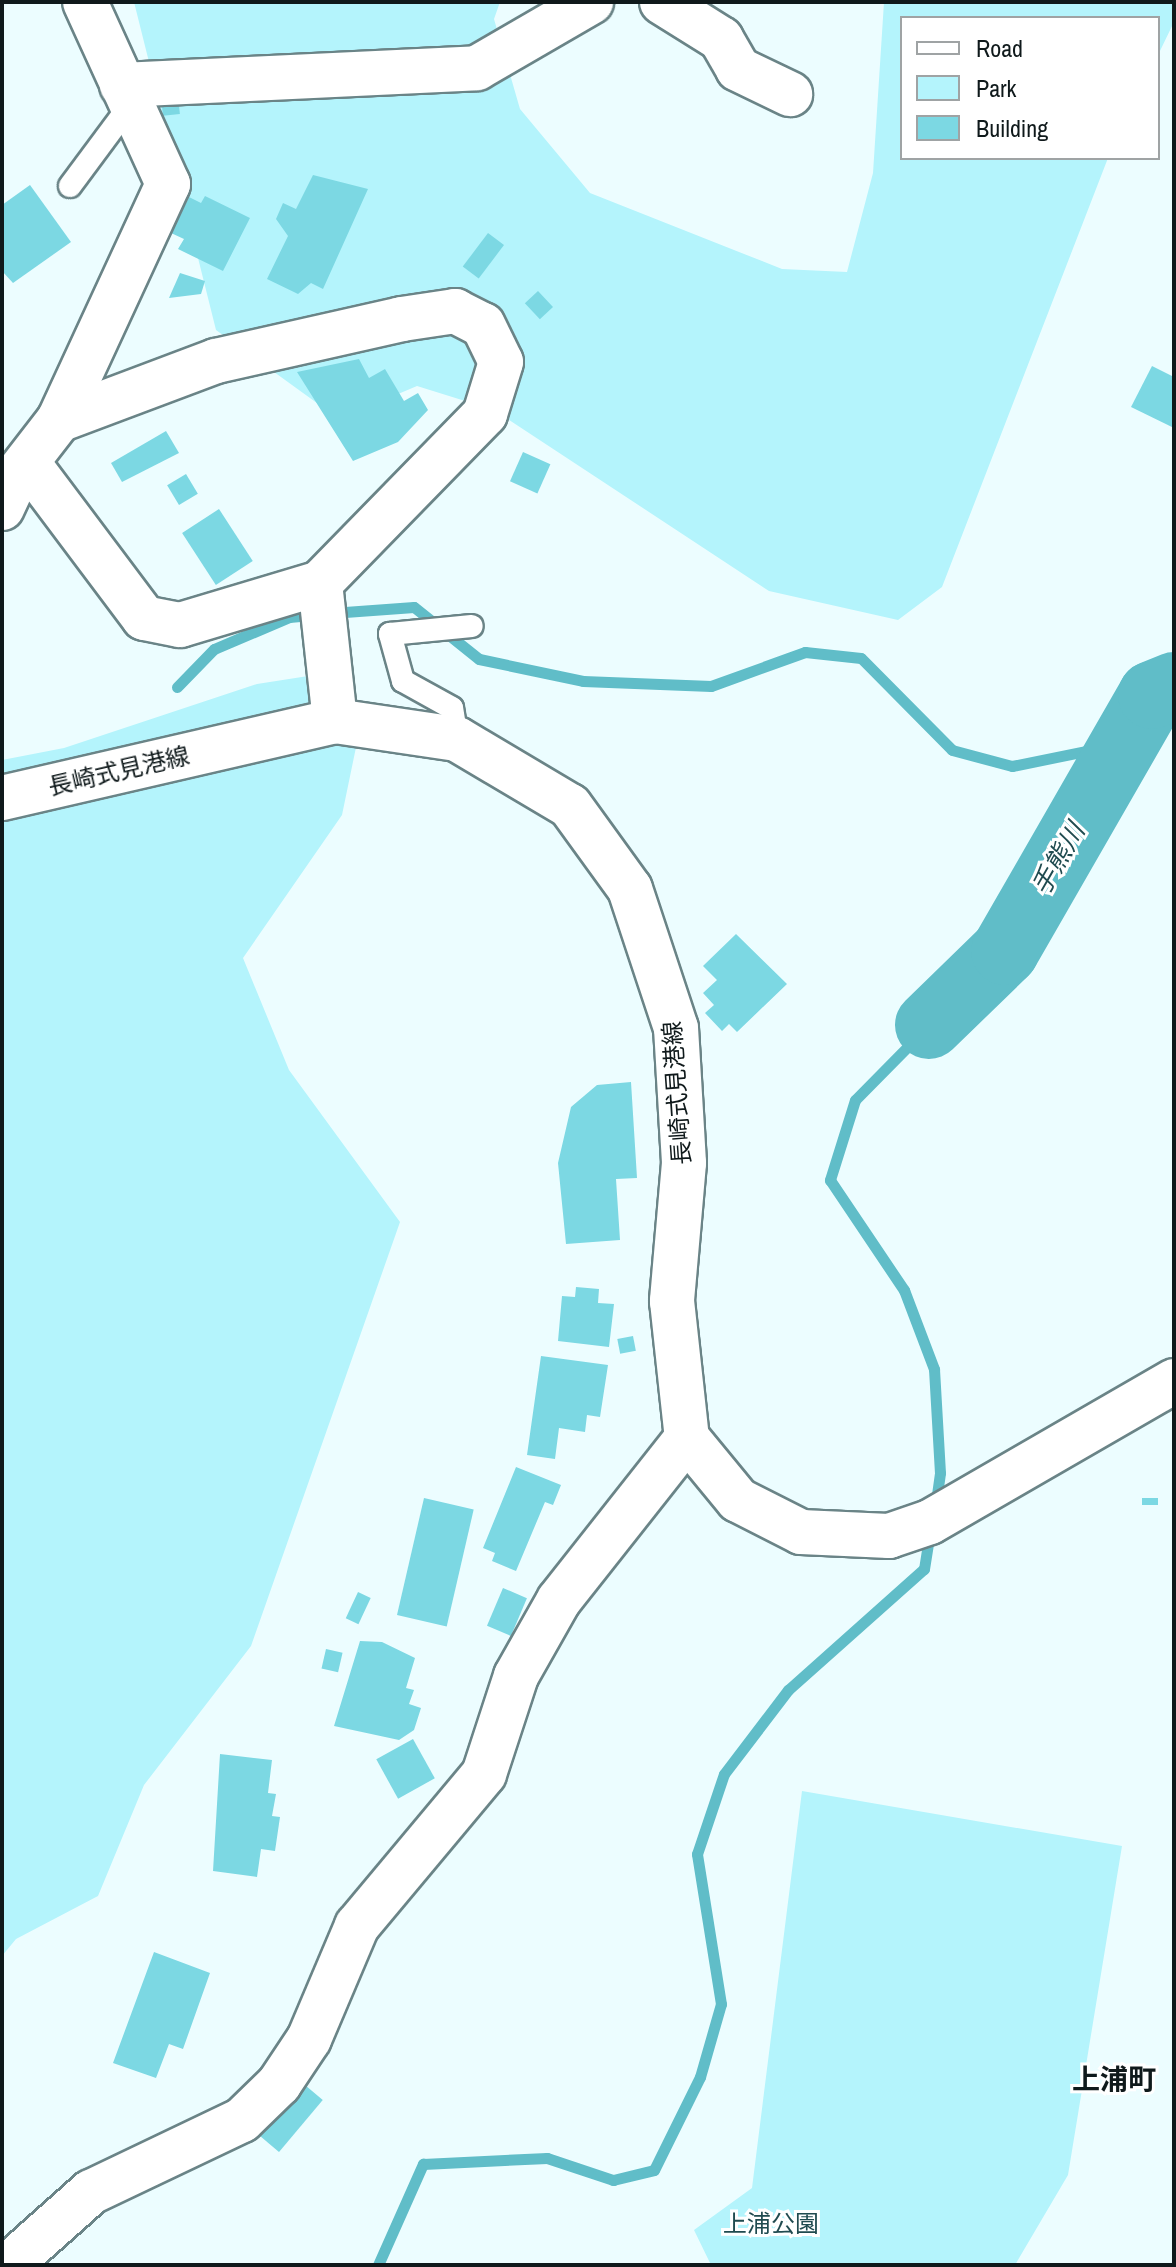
<!DOCTYPE html>
<meta charset="utf-8">
<style>
body{margin:0}
#map{position:relative;width:1176px;height:2267px;overflow:hidden;background:#ecfdff;font-family:"Archivo Narrow","Noto Sans JP",sans-serif}
div>[style]{position:absolute}
.green>*{inset:0;background:#b4f4fc}
.stream>*{height:11px;margin:-5.5px;padding:0 5.5px;transform-origin:5.5px;border-radius:5.5px;background:#60bdc8}
.river>*{height:68px;margin:-34px;padding:0 34px;transform-origin:34px;border-radius:34px;background:#60bdc8}
.building>*{inset:0;background:#7cd8e3;transform-origin:0 0}
.roads{filter:drop-shadow(2px 0 #6a8487) drop-shadow(-2px 0 #6a8487) drop-shadow(0 2px #6a8487) drop-shadow(0 -2px #6a8487)}
.lane>*{height:22px;margin:-11px;padding:0 11px;transform-origin:11px;border-radius:11px;background:#fff}
.street>*{height:44px;margin:-22px;padding:0 22px;transform-origin:22px;border-radius:22px;background:#fff}
.secondary>*{height:44px;margin:-22px;padding:0 22px;transform-origin:22px;border-radius:22px;background:#fff}
span{translate:-50% -50%;white-space:nowrap;text-align:center;line-height:1.15;-webkit-text-stroke:6px #fff;paint-order:stroke}
.street-label{font-size:24px;color:#0f191b}
.park-label{font-size:24px;color:#204b50}
.water-label{font-size:26px;color:#204b50;font-style:italic}
.quarter-label{font-size:28px;color:#0f191b;font-weight:700}
.frame{position:absolute;inset:0;border:4px solid #0f191b;pointer-events:none}
.legend{position:absolute;left:900px;top:16px;width:260px;height:144px;box-sizing:border-box;background:#fff;border:2px solid #9fa3a4;margin:0;padding:10px 14px;list-style:none;font-size:24px;color:#0f191b}
.legend li{display:flex;align-items:center;gap:16px;height:40px}
.legend b{width:40px;border:2px solid #9fa3a4}
</style>
<div id="map">
<div class="green">
<i style="clip-path:polygon(134px 2px,500px 2px,494px 19px,520px 109px,590px 193px,782px 269px,847px 272px,873px 173px,884px 2px,1174px 2px,1174px 22px,1158px 55px,1158px 18px,902px 18px,902px 158px,1108px 158px,942px 587px,898px 620px,769px 591px,494px 410px,417px 386px,339px 419px,216px 330px)"></i>
<i style="clip-path:polygon(321px 674px,360px 728px,342px 815px,243px 958px,289px 1070px,400px 1222px,251px 1646px,144px 1785px,98px 1896px,16px 1939px,2px 1956px,2px 760px,64px 748px,257px 684px)"></i>
<i style="clip-path:polygon(802px 1791px,1122px 1846px,1068px 2175px,1015px 2265px,711px 2265px,694px 2230px,752px 2188px)"></i>
</div>
<div class="stream">
<i style="left:331px;top:613px;width:83px;rotate:-4.1deg"></i>
<i style="left:414px;top:607px;width:83px;rotate:38.7deg"></i>
<i style="left:479px;top:659px;width:106px;rotate:11.9deg"></i>
<i style="left:583px;top:681px;width:128px;rotate:2.2deg"></i>
<i style="left:711px;top:686px;width:100px;rotate:-19.9deg"></i>
<i style="left:805px;top:652px;width:56px;rotate:6.1deg"></i>
<i style="left:861px;top:658px;width:129px;rotate:45.3deg"></i>
<i style="left:952px;top:750px;width:62px;rotate:14.9deg"></i>
<i style="left:1012px;top:766px;width:115px;rotate:-11.5deg"></i>
<i style="left:177px;top:687px;width:53px;rotate:-45.8deg"></i>
<i style="left:214px;top:649px;width:82px;rotate:-23.1deg"></i>
<i style="left:289px;top:617px;width:25px;rotate:-5deg"></i>
<i style="left:929px;top:1025px;width:105px;rotate:134.6deg"></i>
<i style="left:855px;top:1100px;width:84px;rotate:107.4deg"></i>
<i style="left:830px;top:1180px;width:133px;rotate:56.1deg"></i>
<i style="left:904px;top:1290px;width:85px;rotate:69.2deg"></i>
<i style="left:934px;top:1369px;width:104px;rotate:86.7deg"></i>
<i style="left:940px;top:1473px;width:34px;rotate:98deg"></i>
<i style="left:378px;top:2265px;width:111px;rotate:-66deg"></i>
<i style="left:423px;top:2164px;width:124px;rotate:-2.8deg"></i>
<i style="left:547px;top:2158px;width:70px;rotate:18.4deg"></i>
<i style="left:613px;top:2180px;width:42px;rotate:-13.7deg"></i>
<i style="left:654px;top:2170px;width:104px;rotate:-63.7deg"></i>
<i style="left:700px;top:2077px;width:76px;rotate:-74deg"></i>
<i style="left:721px;top:2004px;width:152px;rotate:-99.1deg"></i>
<i style="left:697px;top:1854px;width:84px;rotate:-71.4deg"></i>
<i style="left:724px;top:1774px;width:106px;rotate:-52.7deg"></i>
<i style="left:788px;top:1690px;width:182px;rotate:-41.7deg"></i>
<i style="left:924px;top:1569px;width:37px;rotate:-81deg"></i>
</div>
<div class="river">
<i style="left:929px;top:1025px;width:106px;rotate:-44.2deg"></i>
<i style="left:1005px;top:951px;width:295px;rotate:-60.1deg"></i>
<i style="left:1152px;top:695px;width:24px;rotate:-22deg"></i>
</div>
<div class="building">
<i style="left:178px;top:96px;width:18px;height:17px;rotate:84deg"></i>
<i style="clip-path:polygon(313px 175px,368px 189px,323px 289px,311px 283px,298px 294px,267px 279px,288px 236px,276px 219px,283px 203px,296px 209px)"></i>
<i style="clip-path:polygon(30px 185px,71px 242px,13px 283px,2px 271px,2px 205px)"></i>
<i style="clip-path:polygon(205px 196px,250px 218px,223px 271px,178px 249px,184px 239px,171px 233px,189px 197px,201px 203px)"></i>
<i style="left:488px;top:233px;width:20px;height:42px;rotate:37deg"></i>
<i style="clip-path:polygon(180px 273px,205px 281px,201px 294px,169px 298px)"></i>
<i style="left:538px;top:291px;width:22px;height:18px;rotate:47deg"></i>
<i style="clip-path:polygon(359px 359px,369px 378px,385px 369px,404px 401px,418px 393px,428px 410px,398px 442px,353px 461px,297px 372px)"></i>
<i style="clip-path:polygon(1152px 366px,1174px 377px,1174px 428px,1131px 407px)"></i>
<i style="clip-path:polygon(166px 431px,179px 453px,122px 482px,111px 463px)"></i>
<i style="left:523px;top:452px;width:30px;height:32px;rotate:24deg"></i>
<i style="left:186px;top:474px;width:23px;height:22px;rotate:59deg"></i>
<i style="left:219px;top:509px;width:62px;height:44px;rotate:57deg"></i>
<i style="clip-path:polygon(736px 934px,787px 984px,737px 1032px,729px 1024px,722px 1031px,705px 1013px,714px 1005px,703px 993px,717px 980px,703px 966px)"></i>
<i style="clip-path:polygon(631px 1082px,637px 1178px,616px 1179px,620px 1240px,566px 1244px,558px 1163px,571px 1107px,597px 1085px)"></i>
<i style="clip-path:polygon(576px 1287px,599px 1289px,598px 1303px,614px 1304px,609px 1347px,558px 1341px,562px 1296px,575px 1297px)"></i>
<i style="left:633px;top:1336px;width:15px;height:16px;rotate:79deg"></i>
<i style="clip-path:polygon(541px 1356px,608px 1365px,600px 1417px,587px 1415px,585px 1432px,559px 1428px,555px 1459px,527px 1455px)"></i>
<i style="clip-path:polygon(516px 1467px,561px 1485px,553px 1505px,545px 1502px,516px 1571px,492px 1561px,495px 1553px,483px 1548px)"></i>
<i style="left:424px;top:1498px;width:51px;height:120px;rotate:13deg"></i>
<i style="left:1142px;top:1498px;width:16px;height:7px"></i>
<i style="left:503px;top:1588px;width:26px;height:41px;rotate:23deg"></i>
<i style="left:358px;top:1592px;width:14px;height:29px;rotate:25deg"></i>
<i style="clip-path:polygon(360px 1641px,382px 1642px,415px 1658px,406px 1688px,414px 1690px,409px 1704px,421px 1708px,414px 1730px,399px 1740px,334px 1726px)"></i>
<i style="left:326px;top:1649px;width:17px;height:20px;rotate:13deg"></i>
<i style="left:413px;top:1739px;width:45px;height:42px;rotate:61deg"></i>
<i style="clip-path:polygon(220px 1754px,272px 1760px,268px 1793px,276px 1794px,272px 1816px,280px 1817px,275px 1851px,261px 1849px,257px 1877px,213px 1871px)"></i>
<i style="clip-path:polygon(154px 1952px,210px 1973px,183px 2049px,169px 2044px,156px 2078px,113px 2063px)"></i>
<i style="left:299px;top:2080px;width:31px;height:68px;rotate:40deg"></i>
</div>
<div class="roads">
<div class="lane">
<i style="left:70px;top:186px;width:102px;rotate:-53.4deg"></i>
<i style="left:457px;top:739px;width:31px;rotate:-99deg"></i>
<i style="left:452px;top:708px;width:56px;rotate:-151.1deg"></i>
<i style="left:403px;top:681px;width:49px;rotate:-105.5deg"></i>
<i style="left:390px;top:634px;width:82px;rotate:-5.6deg"></i>
</div>
<div class="street">
<i style="left:662px;top:2px;width:70px;rotate:32.1deg"></i>
<i style="left:721px;top:39px;width:34px;rotate:60deg"></i>
<i style="left:738px;top:69px;width:58px;rotate:25.7deg"></i>
<i style="left:122px;top:85px;width:355px;rotate:-2.7deg"></i>
<i style="left:477px;top:68px;width:132px;rotate:-30.1deg"></i>
<i style="left:59px;top:420px;width:168px;rotate:-20.6deg"></i>
<i style="left:216px;top:361px;width:191px;rotate:-12.7deg"></i>
<i style="left:402px;top:319px;width:54px;rotate:-8.6deg"></i>
<i style="left:455px;top:311px;width:31px;rotate:27deg"></i>
<i style="left:483px;top:325px;width:41px;rotate:64.1deg"></i>
<i style="left:501px;top:362px;width:54px;rotate:107.1deg"></i>
<i style="left:485px;top:414px;width:236px;rotate:134.3deg"></i>
<i style="left:320px;top:583px;width:139px;rotate:83.8deg"></i>
<i style="left:27px;top:462px;width:195px;rotate:53.1deg"></i>
<i style="left:144px;top:618px;width:37px;rotate:11deg"></i>
<i style="left:180px;top:625px;width:146px;rotate:-16.7deg"></i>
<i style="left:2px;top:508px;width:38px;rotate:-65deg"></i>
<i style="left:18px;top:473px;width:67px;rotate:-52.3deg"></i>
<i style="left:59px;top:420px;width:260px;rotate:-65.2deg"></i>
<i style="left:168px;top:184px;width:200px;rotate:-114.5deg"></i>
<i style="left:9px;top:2265px;width:110px;rotate:-41.7deg"></i>
<i style="left:91px;top:2192px;width:167px;rotate:-25.5deg"></i>
<i style="left:242px;top:2120px;width:52px;rotate:-44.2deg"></i>
<i style="left:279px;top:2084px;width:54px;rotate:-56.3deg"></i>
<i style="left:309px;top:2039px;width:123px;rotate:-67deg"></i>
<i style="left:357px;top:1926px;width:198px;rotate:-50.1deg"></i>
<i style="left:484px;top:1774px;width:103px;rotate:-71.9deg"></i>
<i style="left:516px;top:1676px;width:87px;rotate:-60.5deg"></i>
<i style="left:559px;top:1600px;width:206px;rotate:-51.7deg"></i>
</div>
<div class="secondary">
<i style="left:2px;top:798px;width:342px;rotate:-13deg"></i>
<i style="left:335px;top:721px;width:123px;rotate:8.4deg"></i>
<i style="left:457px;top:739px;width:131px;rotate:30.7deg"></i>
<i style="left:570px;top:806px;width:102px;rotate:54.1deg"></i>
<i style="left:630px;top:889px;width:146px;rotate:71.7deg"></i>
<i style="left:676px;top:1028px;width:135px;rotate:86.6deg"></i>
<i style="left:684px;top:1163px;width:139px;rotate:95deg"></i>
<i style="left:672px;top:1301px;width:138px;rotate:83.8deg"></i>
<i style="left:687px;top:1438px;width:80px;rotate:50.6deg"></i>
<i style="left:738px;top:1500px;width:71px;rotate:26.9deg"></i>
<i style="left:801px;top:1532px;width:88px;rotate:2.6deg"></i>
<i style="left:889px;top:1536px;width:43px;rotate:-18.9deg"></i>
<i style="left:930px;top:1522px;width:282px;rotate:-30deg"></i>
</div>
</div>
<div class="street-label">
<span style="left:119px;top:771px;rotate:-13deg">長崎式見港線</span>
<span style="left:677px;top:1093px;rotate:-94deg">長崎式見港線</span>
</div>
<div class="park-label">
<span style="left:771px;top:2224px">上浦公園</span>
</div>
<div class="water-label">
<span style="left:1058px;top:859px;rotate:-60deg">手熊川</span>
</div>
<div class="quarter-label">
<span style="left:1114px;top:2079px">上浦町</span>
</div>
<div class="frame"></div>
<ul class="legend">
<li><b style="height:10px;background:#fff"></b>Road</li>
<li><b style="height:22px;background:#b4f4fc"></b>Park</li>
<li><b style="height:22px;background:#7cd8e3"></b>Building</li>
</ul>
</div>
